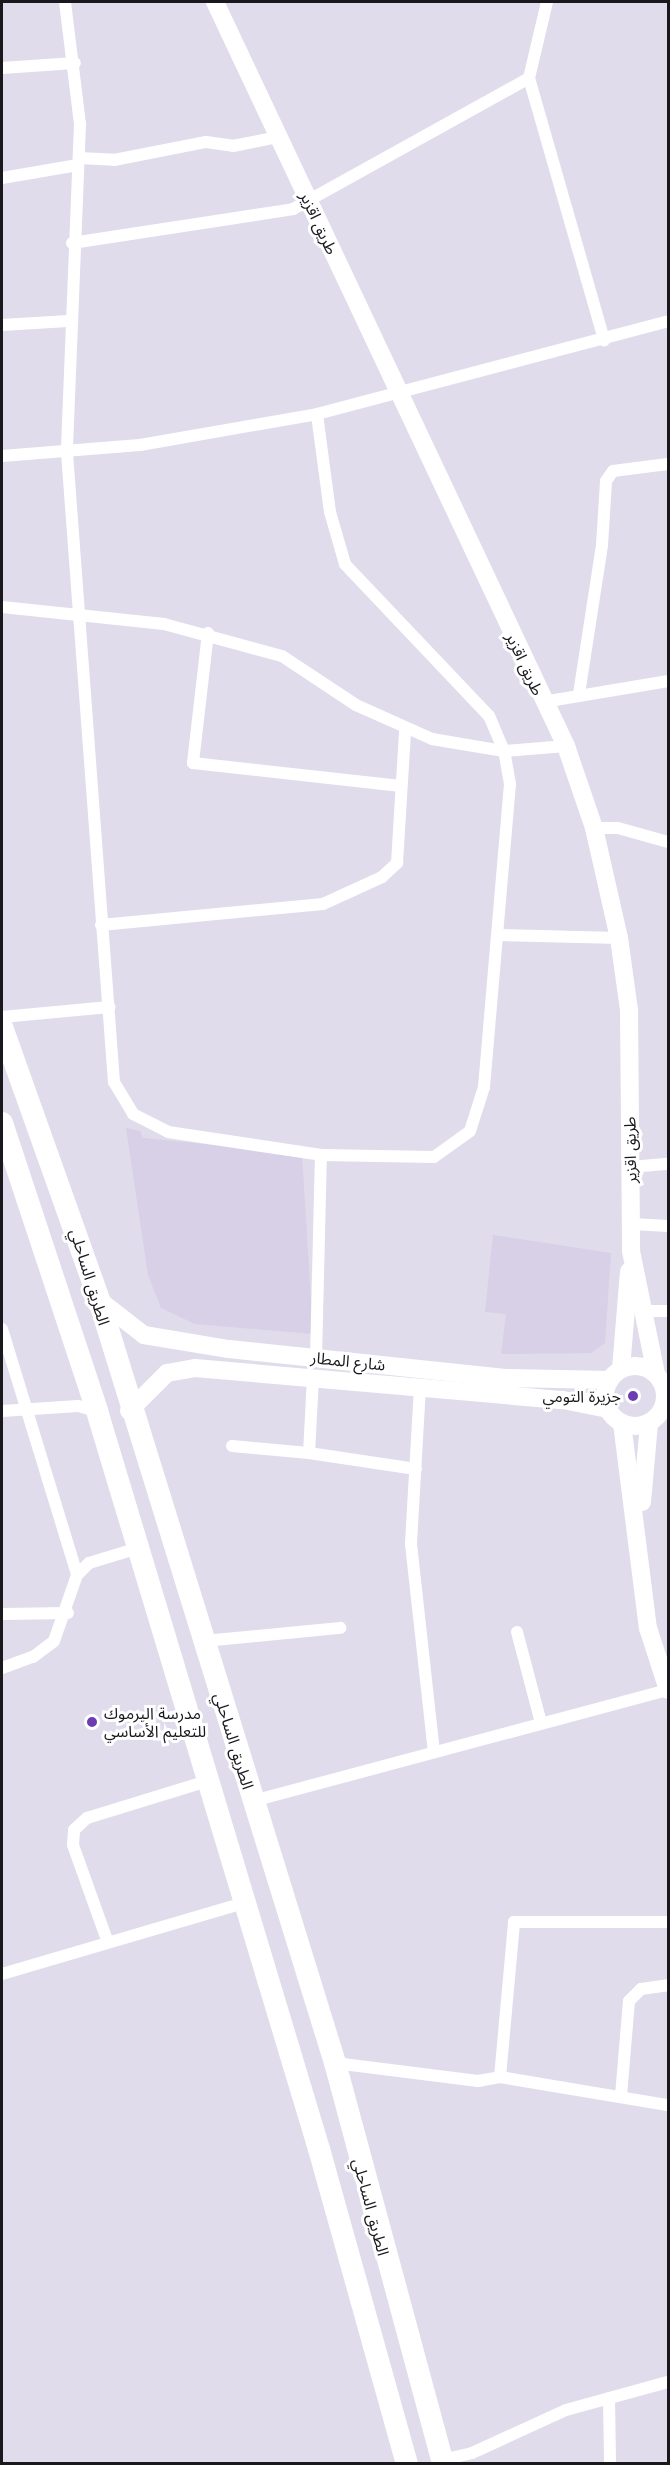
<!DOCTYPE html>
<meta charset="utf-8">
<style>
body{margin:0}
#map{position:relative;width:670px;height:2465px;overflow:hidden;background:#e0dceb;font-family:"Libre Baskerville","Noto Sans Arabic",serif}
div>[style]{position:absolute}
.built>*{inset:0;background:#d7d0e6}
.street>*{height:12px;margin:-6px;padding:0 6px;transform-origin:6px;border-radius:6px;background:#fff}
.secondary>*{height:18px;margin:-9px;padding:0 9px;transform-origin:9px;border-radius:9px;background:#fff}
.secondary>.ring{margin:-9px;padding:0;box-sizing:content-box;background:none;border:18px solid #fff;border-radius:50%}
.highway>*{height:22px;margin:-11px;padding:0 11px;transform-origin:11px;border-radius:11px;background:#fff}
.dots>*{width:16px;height:16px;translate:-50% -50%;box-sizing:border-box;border:3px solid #fff;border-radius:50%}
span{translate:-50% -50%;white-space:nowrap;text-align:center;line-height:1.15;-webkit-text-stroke:6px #fff;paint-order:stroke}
.street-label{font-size:16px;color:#19181d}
.poi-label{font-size:16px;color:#19181d}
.right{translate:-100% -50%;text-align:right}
.left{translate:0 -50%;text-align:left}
.frame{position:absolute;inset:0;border:3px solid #19181d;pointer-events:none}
</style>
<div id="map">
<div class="built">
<i style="clip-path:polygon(126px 1128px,140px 1131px,143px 1138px,302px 1154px,313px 1334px,195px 1324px,161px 1308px,148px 1275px)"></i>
<i style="clip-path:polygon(493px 1235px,611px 1253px,605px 1343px,591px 1353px,501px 1354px,506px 1314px,485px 1312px)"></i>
</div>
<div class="street">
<i style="left:65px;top:2px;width:123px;rotate:83deg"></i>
<i style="left:80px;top:124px;width:329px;rotate:92.3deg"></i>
<i style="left:67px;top:453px;width:631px;rotate:85.73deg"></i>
<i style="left:114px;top:1082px;width:37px;rotate:59deg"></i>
<i style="left:133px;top:1114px;width:39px;rotate:27deg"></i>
<i style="left:168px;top:1132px;width:155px;rotate:8.5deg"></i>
<i style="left:321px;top:1155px;width:113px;rotate:1deg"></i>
<i style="left:434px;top:1157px;width:44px;rotate:-35.8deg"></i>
<i style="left:470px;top:1131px;width:46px;rotate:-72.3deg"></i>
<i style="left:484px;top:1087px;width:304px;rotate:-85.1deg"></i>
<i style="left:510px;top:784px;width:34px;rotate:-100deg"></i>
<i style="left:504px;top:751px;width:38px;rotate:-113deg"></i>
<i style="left:489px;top:716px;width:209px;rotate:-133.5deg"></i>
<i style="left:345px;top:564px;width:54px;rotate:-106.1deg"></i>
<i style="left:330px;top:512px;width:99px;rotate:-97.6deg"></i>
<i style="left:547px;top:2px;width:78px;rotate:103.3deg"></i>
<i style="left:529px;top:78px;width:273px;rotate:74deg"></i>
<i style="left:2px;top:68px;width:73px;rotate:-3.9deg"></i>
<i style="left:79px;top:158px;width:35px;rotate:3deg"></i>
<i style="left:114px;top:160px;width:94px;rotate:-11.1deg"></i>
<i style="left:206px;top:142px;width:27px;rotate:8deg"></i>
<i style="left:233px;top:146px;width:46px;rotate:-11.3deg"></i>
<i style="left:2px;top:178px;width:77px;rotate:-9.7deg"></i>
<i style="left:72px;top:243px;width:224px;rotate:-8.7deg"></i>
<i style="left:293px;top:209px;width:270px;rotate:-29deg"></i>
<i style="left:2px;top:325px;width:66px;rotate:-3.5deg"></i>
<i style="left:2px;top:456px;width:138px;rotate:-4.6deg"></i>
<i style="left:140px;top:445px;width:180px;rotate:-9.9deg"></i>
<i style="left:317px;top:414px;width:363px;rotate:-14.8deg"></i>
<i style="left:2px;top:607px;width:163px;rotate:6deg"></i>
<i style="left:164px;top:624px;width:122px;rotate:15.2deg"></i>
<i style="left:282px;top:656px;width:89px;rotate:33.5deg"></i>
<i style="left:356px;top:705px;width:83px;rotate:24.1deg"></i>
<i style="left:432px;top:739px;width:73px;rotate:9.5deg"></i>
<i style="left:504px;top:751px;width:62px;rotate:-4.6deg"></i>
<i style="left:208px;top:633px;width:131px;rotate:96.6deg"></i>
<i style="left:193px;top:763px;width:209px;rotate:6.3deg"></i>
<i style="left:579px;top:694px;width:151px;rotate:-81.2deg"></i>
<i style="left:602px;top:545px;width:64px;rotate:-86.4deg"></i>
<i style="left:606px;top:481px;width:12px;rotate:-55deg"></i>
<i style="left:613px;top:471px;width:55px;rotate:-7.3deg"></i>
<i style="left:543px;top:702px;width:127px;rotate:-9.5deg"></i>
<i style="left:594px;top:828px;width:24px"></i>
<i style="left:618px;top:828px;width:52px;rotate:15.6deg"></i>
<i style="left:101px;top:925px;width:223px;rotate:-5.4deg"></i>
<i style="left:323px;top:904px;width:65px;rotate:-24.6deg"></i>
<i style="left:382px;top:877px;width:21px;rotate:-43deg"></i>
<i style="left:397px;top:863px;width:132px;rotate:-86.5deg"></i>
<i style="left:499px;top:935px;width:120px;rotate:1.4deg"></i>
<i style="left:2px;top:1017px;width:108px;rotate:-5.3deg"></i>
<i style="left:630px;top:1167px;width:38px;rotate:-5deg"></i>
<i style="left:632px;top:1224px;width:36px;rotate:3deg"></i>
<i style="left:643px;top:1311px;width:25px"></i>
<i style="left:2px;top:1329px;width:257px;rotate:73deg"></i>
<i style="left:316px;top:1357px;width:202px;rotate:-88.6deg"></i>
<i style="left:313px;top:1377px;width:76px;rotate:93deg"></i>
<i style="left:309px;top:1453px;width:108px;rotate:8.5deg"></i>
<i style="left:420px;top:1387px;width:157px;rotate:93.3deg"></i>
<i style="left:411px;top:1544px;width:208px;rotate:83.7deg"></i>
<i style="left:2px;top:1411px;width:76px;rotate:-3.8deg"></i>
<i style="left:78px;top:1406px;width:20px;rotate:15deg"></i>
<i style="left:232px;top:1446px;width:77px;rotate:5.2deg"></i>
<i style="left:2px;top:1614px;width:66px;rotate:-0.9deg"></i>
<i style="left:517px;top:1632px;width:94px;rotate:75.2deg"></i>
<i style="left:204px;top:1641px;width:137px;rotate:-5.5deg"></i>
<i style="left:2px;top:1668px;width:33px;rotate:-20deg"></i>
<i style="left:33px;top:1657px;width:26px;rotate:-37deg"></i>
<i style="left:54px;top:1641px;width:70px;rotate:-70.8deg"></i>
<i style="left:77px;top:1575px;width:17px;rotate:-45deg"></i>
<i style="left:89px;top:1563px;width:48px;rotate:-16.9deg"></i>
<i style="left:253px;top:1801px;width:430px;rotate:-15deg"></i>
<i style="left:107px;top:1940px;width:101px;rotate:-109.7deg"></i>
<i style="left:73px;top:1845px;width:15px;rotate:-86deg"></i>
<i style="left:74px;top:1830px;width:18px;rotate:-43deg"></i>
<i style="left:87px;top:1818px;width:126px;rotate:-17.1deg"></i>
<i style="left:2px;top:1974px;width:251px;rotate:-16.4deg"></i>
<i style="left:335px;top:2063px;width:144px;rotate:7.2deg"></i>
<i style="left:478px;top:2081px;width:22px;rotate:-10deg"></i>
<i style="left:500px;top:2077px;width:170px;rotate:9.5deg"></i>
<i style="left:500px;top:2077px;width:156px;rotate:-84.8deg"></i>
<i style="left:514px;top:1922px;width:154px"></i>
<i style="left:621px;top:2096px;width:95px;rotate:-85.2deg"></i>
<i style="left:629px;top:2001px;width:17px;rotate:-45deg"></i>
<i style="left:641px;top:1989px;width:27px;rotate:-8deg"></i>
<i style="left:609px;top:2398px;width:66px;rotate:89.1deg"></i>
<i style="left:442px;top:2460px;width:31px;rotate:-13deg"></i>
<i style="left:472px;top:2453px;width:103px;rotate:-24.6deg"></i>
<i style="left:566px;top:2410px;width:106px;rotate:-15.4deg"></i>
</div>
<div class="secondary">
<i style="left:215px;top:2px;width:823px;rotate:64.74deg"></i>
<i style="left:566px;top:746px;width:87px;rotate:71.1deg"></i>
<i style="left:594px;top:828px;width:113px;rotate:77.2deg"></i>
<i style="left:619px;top:938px;width:73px;rotate:82.1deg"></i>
<i style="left:629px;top:1010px;width:241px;rotate:89.5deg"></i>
<i style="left:631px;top:1251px;width:126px;rotate:78.5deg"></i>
<i style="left:99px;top:1300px;width:57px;rotate:37.9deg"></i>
<i style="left:144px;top:1335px;width:86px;rotate:9.4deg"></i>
<i style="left:229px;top:1349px;width:280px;rotate:6deg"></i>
<i style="left:507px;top:1378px;width:103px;rotate:1.1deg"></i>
<i class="ring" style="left:605px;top:1366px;width:42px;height:42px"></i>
<i style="left:621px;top:1369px;width:98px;rotate:-85.3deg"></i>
<i style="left:129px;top:1411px;width:54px;rotate:-45deg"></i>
<i style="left:167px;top:1373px;width:28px;rotate:-10deg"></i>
<i style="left:195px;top:1368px;width:369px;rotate:5deg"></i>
<i style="left:563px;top:1400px;width:46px;rotate:11.3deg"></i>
<i style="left:622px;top:1423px;width:207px;rotate:82.8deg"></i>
<i style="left:648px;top:1628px;width:65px;rotate:72.1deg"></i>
<i style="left:642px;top:1502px;width:79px;rotate:-84.9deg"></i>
</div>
<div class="highway">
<i style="left:2px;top:1027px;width:290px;rotate:70.4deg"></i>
<i style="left:99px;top:1300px;width:799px;rotate:72.81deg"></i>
<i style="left:335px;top:2063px;width:415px;rotate:74.9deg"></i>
<i style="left:2px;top:1123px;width:303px;rotate:71.7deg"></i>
<i style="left:97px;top:1411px;width:771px;rotate:73.26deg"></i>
<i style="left:319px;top:2149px;width:327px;rotate:74.4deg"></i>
</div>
<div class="dots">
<i style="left:633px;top:1396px;background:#6d3bb2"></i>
<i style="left:92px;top:1722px;background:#6d3bb2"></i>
</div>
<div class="street-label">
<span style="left:319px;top:223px;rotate:65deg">طريق اقزير</span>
<span style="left:525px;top:664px;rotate:65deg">طريق اقزير</span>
<span style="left:630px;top:1150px;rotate:-91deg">طريق اقزير</span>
<span style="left:90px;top:1277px;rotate:73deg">الطريق الساحلي</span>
<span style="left:348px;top:1361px;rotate:6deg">شارع المطار</span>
<span style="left:234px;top:1741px;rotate:73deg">الطريق الساحلي</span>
<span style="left:371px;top:2207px;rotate:75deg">الطريق الساحلي</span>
</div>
<div class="poi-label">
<span class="right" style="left:621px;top:1396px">جزيرة التومي</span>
<span class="left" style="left:104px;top:1722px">مدرسة اليرموك<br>للتعليم الأساسي</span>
</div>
<div class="frame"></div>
</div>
